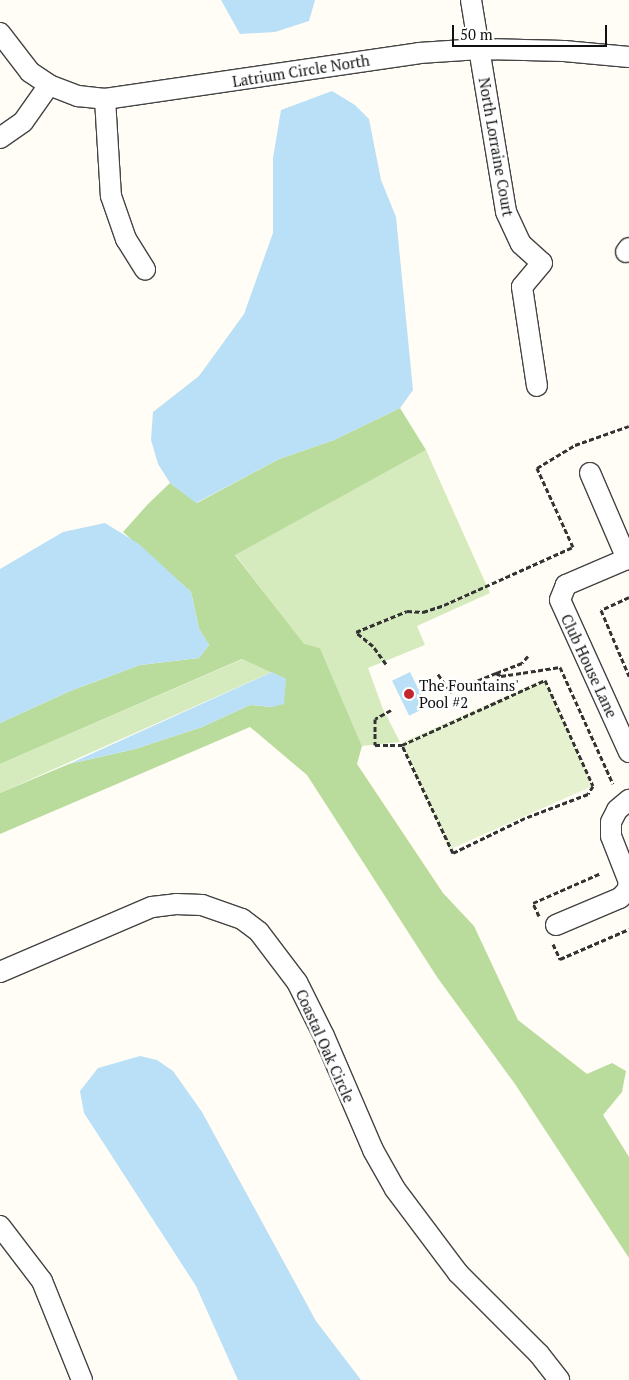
<!DOCTYPE html>
<style>
body{margin:0}
#map{position:relative;width:629px;height:1380px;overflow:hidden;background:#fffdf5;font-family:"PT Serif",serif}
div>[style]{position:absolute}
.green>*{inset:0;background:#d5ebbd}
.forest>*{inset:0;background:#b9dc9c}
.pitch>*{inset:0;background:#e6f2cf;transform-origin:0 0}
.water>*{inset:0;background:#b9e0f7;transform-origin:0 0}
.path>*{height:3px;margin-top:-1.5px;transform-origin:0;background:repeating-linear-gradient(90deg,#333 0 5px,transparent 0 7.5px)}
.roads{filter:drop-shadow(1px 0 #444) drop-shadow(-1px 0 #444) drop-shadow(0 1px #444) drop-shadow(0 -1px #444)}
.minor>*{height:20px;margin:-10px;padding:0 10px;transform-origin:10px;border-radius:10px;background:#fff}
.dots>*{width:14px;height:14px;translate:-50% -50%;box-sizing:border-box;border:2px solid #fff;border-radius:50%}
span{translate:-50% -50%;white-space:nowrap;text-align:center;line-height:1.15;-webkit-text-stroke:5px #fff;paint-order:stroke}
.street-label{font-size:15px;color:#111}
.poi-label{font-size:15px;color:#111}
.left{translate:0 -50%;text-align:left}
.scale{position:absolute;left:452px;top:25px;width:155px;height:22px;box-sizing:border-box;border:2px solid #111;border-top:0;padding-left:6px;font-size:15px;line-height:18px;white-space:nowrap;color:#111;-webkit-text-stroke:4px #fff;paint-order:stroke}
</style>
<div id="map">
<div class="green">
<i style="clip-path:polygon(426px 450px,490px 593px,417px 626px,425px 645px,368px 668px,383px 709px,400px 742px,362px 746px,320px 648px,304px 645px,235px 554px)"></i>
<i style="clip-path:polygon(243px 659px,272px 672px,0 793px,0 764px)"></i>
</div>
<div class="forest">
<i style="clip-path:polygon(400px 408px,426px 450px,235px 555px,304px 644px,320px 648px,362px 746px,357px 764px,443px 893px,474px 926px,518px 1020px,587px 1074px,612px 1063px,626px 1071px,622px 1092px,603px 1115px,629px 1157px,629px 1258px,515px 1084px,437px 977px,307px 775px,250px 727px,0 834px,0 793px,69px 764px,135px 749px,202px 727px,250px 705px,272px 707px,286px 679px,242px 659px,0 764px,0 723px,70px 691px,140px 665px,199px 658px,209px 645px,199px 629px,191px 592px,123px 532px,148px 504px,170px 483px,197px 503px,279px 459px,334px 440px)"></i>
</div>
<div class="pitch">
<i style="left:545px;top:679px;width:117px;height:157px;rotate:66deg"></i>
</div>
<div class="water">
<i style="clip-path:polygon(221px 0,315px 0,309px 21px,275px 32px,240px 34px)"></i>
<i style="clip-path:polygon(332px 91px,355px 105px,369px 119px,381px 180px,396px 217px,413px 390px,400px 408px,334px 440px,279px 459px,196px 503px,170px 483px,158px 464px,151px 440px,153px 412px,199px 376px,244px 314px,273px 233px,273px 158px,281px 110px)"></i>
<i style="clip-path:polygon(105px 523px,139px 544px,191px 592px,199px 629px,209px 645px,199px 658px,140px 665px,70px 691px,0 723px,0 569px,63px 532px)"></i>
<i style="clip-path:polygon(272px 672px,286px 679px,284px 704px,272px 707px,250px 705px,202px 727px,135px 749px,69px 764px)"></i>
<i style="left:410px;top:672px;width:39px;height:20px;rotate:64deg"></i>
<i style="clip-path:polygon(140px 1056px,157px 1060px,173px 1071px,202px 1112px,316px 1321px,361px 1380px,238px 1380px,196px 1286px,84px 1113px,80px 1091px,98px 1068px)"></i>
</div>
<div class="path">
<i style="left:629px;top:597px;width:31px;rotate:155deg"></i>
<i style="left:601px;top:610px;width:72px;rotate:67deg"></i>
<i style="left:528px;top:656px;width:9px;rotate:131deg"></i>
<i style="left:522px;top:663px;width:28px;rotate:159deg"></i>
<i style="left:496px;top:673px;width:6px;rotate:31deg"></i>
<i style="left:501px;top:676px;width:60px;rotate:-8.7deg"></i>
<i style="left:560px;top:667px;width:128px;rotate:65.6deg"></i>
<i style="left:386px;top:664px;width:22px;rotate:-126deg"></i>
<i style="left:373px;top:646px;width:22px;rotate:-141deg"></i>
<i style="left:356px;top:632px;width:55px;rotate:-22.4deg"></i>
<i style="left:407px;top:611px;width:16px;rotate:4deg"></i>
<i style="left:423px;top:612px;width:22px;rotate:-18deg"></i>
<i style="left:444px;top:605px;width:141px;rotate:-24.2deg"></i>
<i style="left:573px;top:547px;width:87px;rotate:-114.5deg"></i>
<i style="left:537px;top:468px;width:44px;rotate:-31.2deg"></i>
<i style="left:575px;top:445px;width:57px;rotate:-19.4deg"></i>
<i style="left:438px;top:674px;width:22px;rotate:56deg"></i>
<i style="left:450px;top:692px;width:50px;rotate:-22.4deg"></i>
<i style="left:545px;top:680px;width:116px;rotate:65.6deg"></i>
<i style="left:593px;top:786px;width:9px;rotate:122deg"></i>
<i style="left:588px;top:794px;width:67px;rotate:159.1deg"></i>
<i style="left:525px;top:818px;width:80px;rotate:154.1deg"></i>
<i style="left:453px;top:853px;width:119px;rotate:-115.3deg"></i>
<i style="left:402px;top:745px;width:157px;rotate:-24.4deg"></i>
<i style="left:391px;top:710px;width:18px;rotate:151deg"></i>
<i style="left:375px;top:719px;width:26px;rotate:90deg"></i>
<i style="left:375px;top:745px;width:27px"></i>
<i style="left:539px;top:916px;width:14px;rotate:-115deg"></i>
<i style="left:533px;top:903px;width:74px;rotate:-23.8deg"></i>
<i style="left:553px;top:944px;width:17px;rotate:65deg"></i>
<i style="left:560px;top:959px;width:75px;rotate:-23.5deg"></i>
</div>
<div class="roads">
<div class="minor">
<i style="left:471px;top:0;width:215px;rotate:80.6deg"></i>
<i style="left:506px;top:212px;width:35px;rotate:65deg"></i>
<i style="left:521px;top:244px;width:28px;rotate:42deg"></i>
<i style="left:542px;top:263px;width:31px;rotate:130deg"></i>
<i style="left:522px;top:287px;width:100px;rotate:81.4deg"></i>
<i style="left:0;top:33px;width:49px;rotate:52.4deg"></i>
<i style="left:30px;top:72px;width:23px;rotate:34deg"></i>
<i style="left:49px;top:85px;width:31px;rotate:21deg"></i>
<i style="left:78px;top:96px;width:27px;rotate:6deg"></i>
<i style="left:105px;top:99px;width:317px;rotate:-8.3deg"></i>
<i style="left:419px;top:53px;width:61px;rotate:-3.8deg"></i>
<i style="left:480px;top:49px;width:84px;rotate:1.4deg"></i>
<i style="left:564px;top:51px;width:65px;rotate:5.3deg"></i>
<i style="left:105px;top:99px;width:97px;rotate:86.5deg"></i>
<i style="left:111px;top:196px;width:46px;rotate:70.8deg"></i>
<i style="left:126px;top:239px;width:36px;rotate:58deg"></i>
<i style="left:0;top:138px;width:28px;rotate:-35deg"></i>
<i style="left:23px;top:122px;width:45px;rotate:-54.9deg"></i>
<i style="left:626px;top:252px;width:5px;rotate:-53deg"></i>
<i style="left:590px;top:473px;width:94px;rotate:66.7deg"></i>
<i style="left:629px;top:558px;width:69px;rotate:156.8deg"></i>
<i style="left:566px;top:585px;width:16px;rotate:112deg"></i>
<i style="left:560px;top:600px;width:167px;rotate:65.6deg"></i>
<i style="left:556px;top:925px;width:69px;rotate:-22.9deg"></i>
<i style="left:620px;top:898px;width:10px;rotate:-45deg"></i>
<i style="left:627px;top:891px;width:9px;rotate:-77deg"></i>
<i style="left:629px;top:882px;width:49px;rotate:-111.4deg"></i>
<i style="left:611px;top:836px;width:14px;rotate:-90deg"></i>
<i style="left:611px;top:822px;width:13px;rotate:-63deg"></i>
<i style="left:617px;top:810px;width:16px;rotate:-40deg"></i>
<i style="left:0;top:972px;width:165px;rotate:-23.2deg"></i>
<i style="left:152px;top:907px;width:24px;rotate:-7deg"></i>
<i style="left:176px;top:904px;width:26px;rotate:2deg"></i>
<i style="left:202px;top:905px;width:42px;rotate:19.3deg"></i>
<i style="left:242px;top:919px;width:21px;rotate:37deg"></i>
<i style="left:259px;top:932px;width:63px;rotate:52.8deg"></i>
<i style="left:297px;top:982px;width:60px;rotate:63.4deg"></i>
<i style="left:324px;top:1036px;width:124px;rotate:66.7deg"></i>
<i style="left:373px;top:1150px;width:45px;rotate:60.6deg"></i>
<i style="left:395px;top:1189px;width:105px;rotate:53.1deg"></i>
<i style="left:458px;top:1273px;width:115px;rotate:45deg"></i>
<i style="left:539px;top:1354px;width:33px;rotate:52deg"></i>
<i style="left:0;top:1226px;width:69px;rotate:52.6deg"></i>
<i style="left:42px;top:1281px;width:107px;rotate:68deg"></i>
</div>
</div>
<div class="dots">
<i style="left:409px;top:694px;background:#c4262e"></i>
</div>
<div class="street-label">
<span style="left:301px;top:71px;rotate:-9deg">Latrium Circle North</span>
<span style="left:496px;top:147px;rotate:80deg">North Lorraine Court</span>
<span style="left:589px;top:666px;rotate:65deg">Club House Lane</span>
<span style="left:325px;top:1046px;rotate:66deg">Coastal Oak Circle</span>
</div>
<div class="poi-label">
<span class="left" style="left:419px;top:694px">The Fountains'<br>Pool #2</span>
</div>
<div class="scale">50 m</div>
</div>
